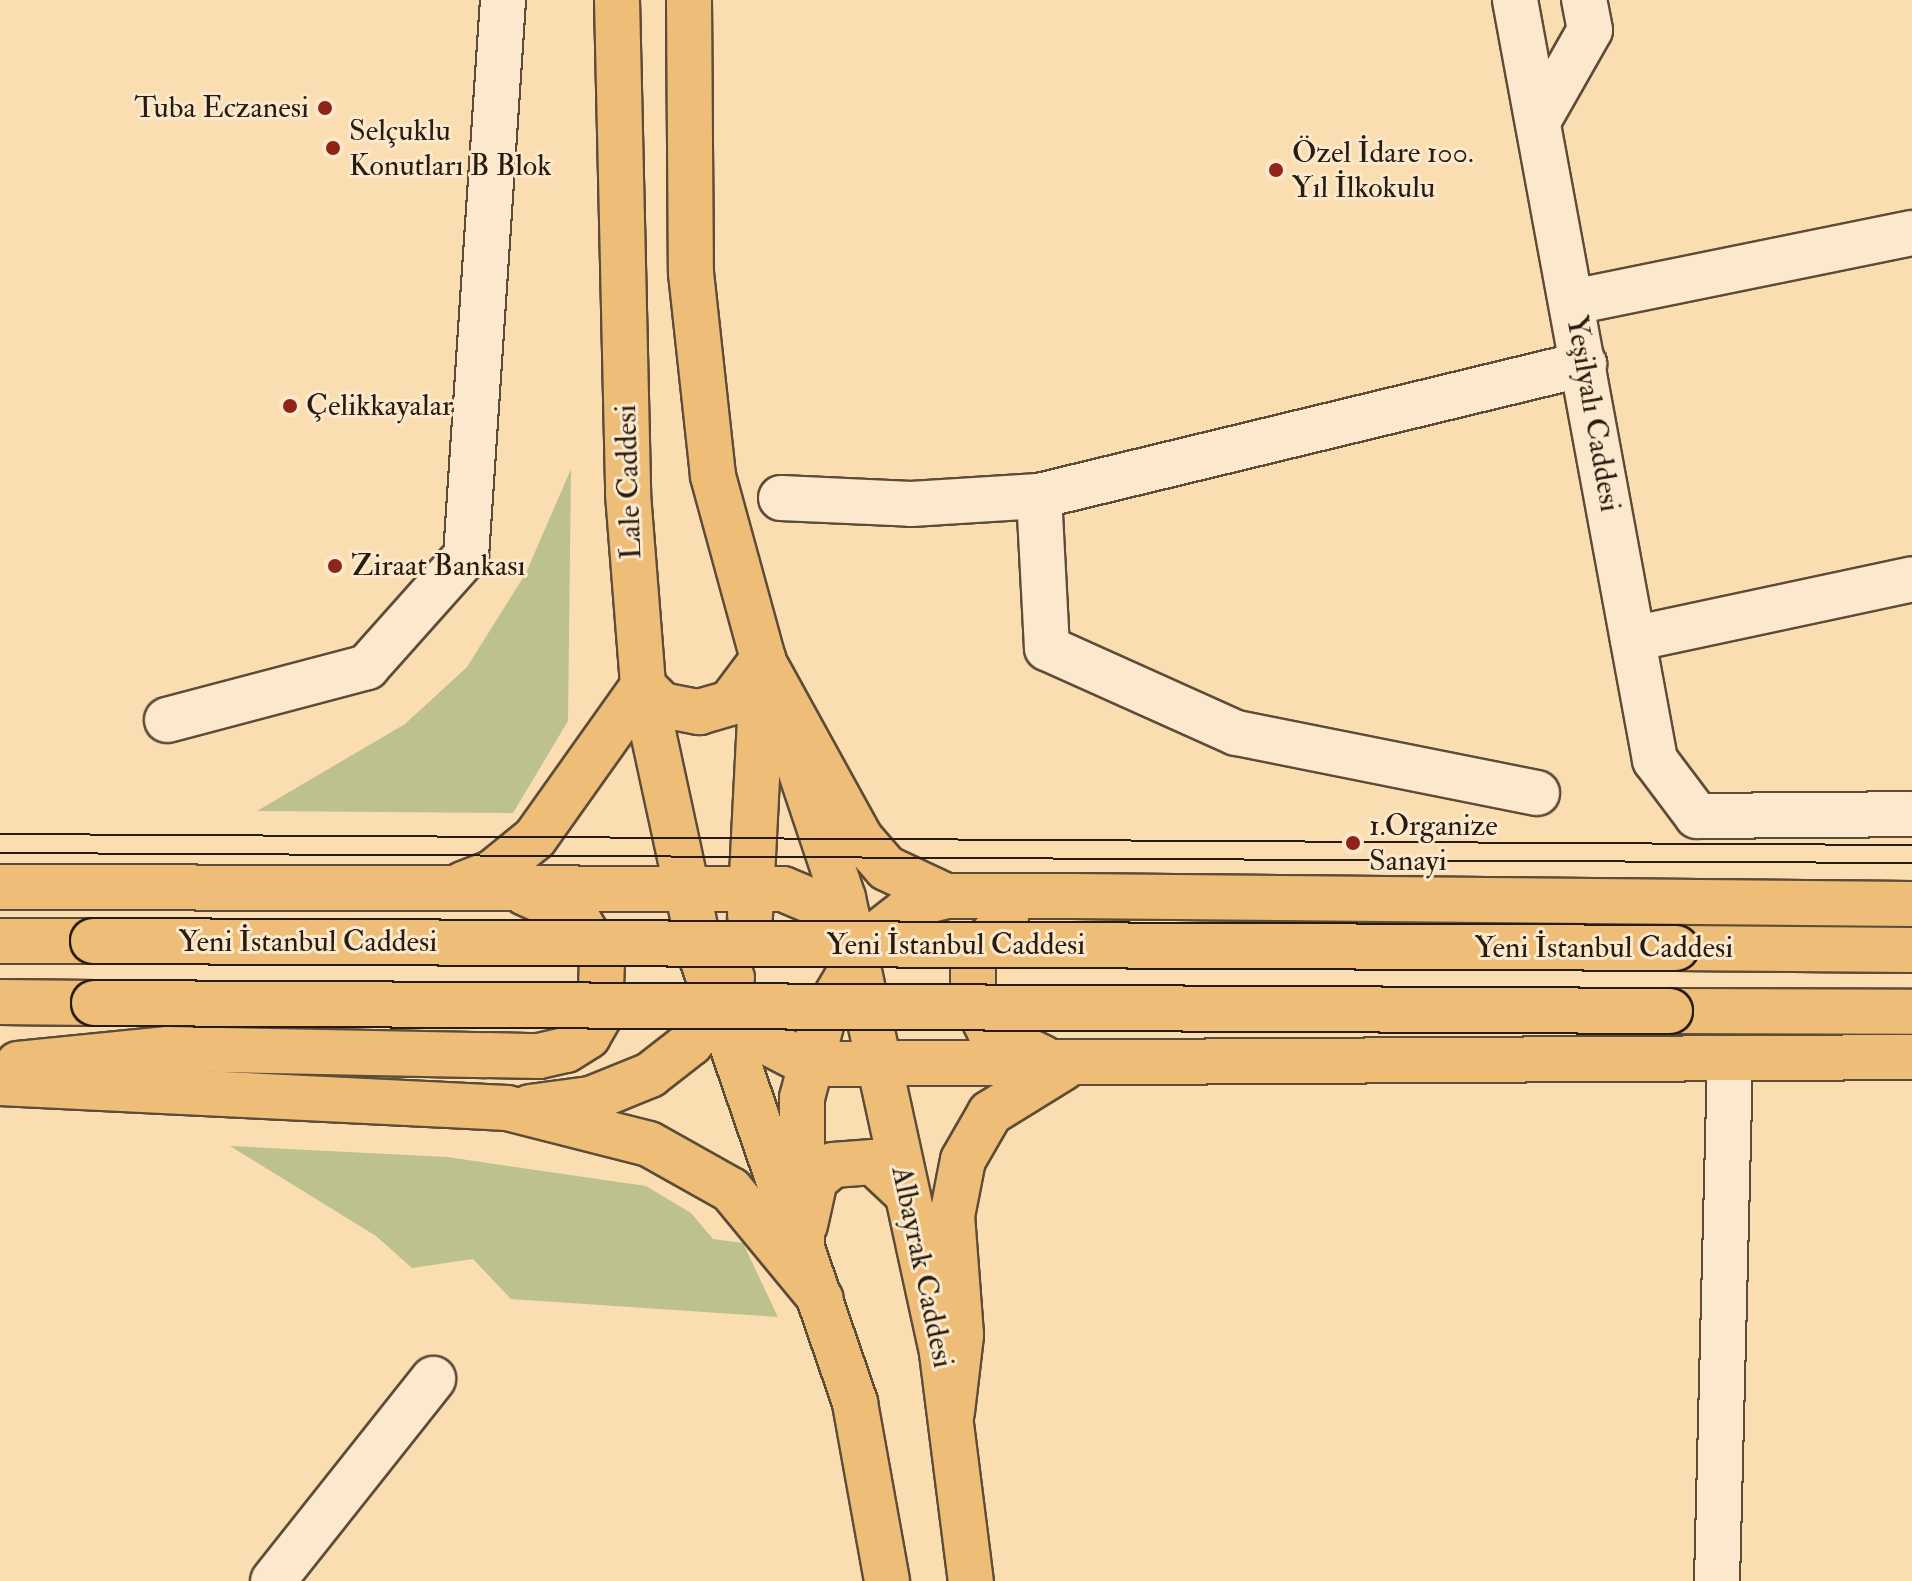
<!DOCTYPE html>
<meta charset="utf-8">
<style>
body{margin:0}
#map{position:relative;width:1912px;height:1581px;overflow:hidden;background:#fbddb2;font-family:"IM FELL Double Pica",serif}
div>[style]{position:absolute}
.green>*{inset:0;background:#bdc18d}
.roads{filter:drop-shadow(2px 0 #5c4c38) drop-shadow(-2px 0 #5c4c38) drop-shadow(0 2px #5c4c38) drop-shadow(0 -2px #5c4c38)}
.minor>*{height:44px;margin:-22px;padding:0 22px;transform-origin:22px;border-radius:22px;background:#fce9cd}
.major>*{height:44px;margin:-22px;padding:0 22px;transform-origin:22px;border-radius:22px;background:#eebe79}
.highway>*{height:44px;margin:-22px;padding:0 22px;transform-origin:22px;border-radius:22px;background:#eebe79}
.tram>*{height:2px;margin:-1px;padding:0 1px;transform-origin:1px;border-radius:1px;background:#271c0f}
.bridges{filter:drop-shadow(2px 0 #271c0f) drop-shadow(-2px 0 #271c0f) drop-shadow(0 2px #271c0f) drop-shadow(0 -2px #271c0f)}
.highway-bridge>*{height:44px;margin:-22px;padding:0 22px;transform-origin:22px;border-radius:22px;background:#eebe79}
.dots>*{width:22px;height:22px;translate:-50% -50%;box-sizing:border-box;border:4px solid #fce9cd;border-radius:50%}
span{translate:-50% -50%;white-space:nowrap;text-align:center;line-height:1.15;-webkit-text-stroke:6px #fce9cd;paint-order:stroke}
.poi-label{font-size:30px;color:#271c0f}
.right{translate:-100% -50%;text-align:right}
.left{translate:0 -50%;text-align:left}
.street-label{font-size:30px;color:#271c0f}
</style>
<div id="map">
<div class="green">
<i style="clip-path:polygon(571px 469px,568px 721px,513px 813px,257px 811px,405px 724px,467px 667px,526px 573px)"></i>
<i style="clip-path:polygon(230px 1146px,447px 1157px,646px 1186px,691px 1213px,713px 1239px,743px 1243px,778px 1317px,511px 1299px,473px 1259px,412px 1268px,376px 1236px)"></i>
</div>
<div class="roads">
<div class="minor">
<i style="left:1515px;top:0;width:773px;rotate:79.56deg"></i>
<i style="left:1655px;top:760px;width:70px;rotate:53.1deg"></i>
<i style="left:1697px;top:816px;width:215px;rotate:-0.5deg"></i>
<i style="left:1540px;top:118px;width:101px;rotate:-60.4deg"></i>
<i style="left:1590px;top:30px;width:31px;rotate:-101deg"></i>
<i style="left:1573px;top:302px;width:346px;rotate:-11.5deg"></i>
<i style="left:781px;top:498px;width:130px;rotate:2.6deg"></i>
<i style="left:911px;top:504px;width:128px;rotate:-3.6deg"></i>
<i style="left:1633px;top:639px;width:285px;rotate:-12.1deg"></i>
<i style="left:167px;top:720px;width:207px;rotate:-14.8deg"></i>
<i style="left:367px;top:667px;width:149px;rotate:-48.3deg"></i>
<i style="left:466px;top:556px;width:557px;rotate:-86.19deg"></i>
<i style="left:1537px;top:793px;width:307px;rotate:-168.7deg"></i>
<i style="left:1236px;top:733px;width:207px;rotate:-155.8deg"></i>
<i style="left:1047px;top:648px;width:152px;rotate:-93deg"></i>
<i style="left:1039px;top:496px;width:561px;rotate:-13.61deg"></i>
<i style="left:273px;top:1581px;width:258px;rotate:-51.6deg"></i>
<i style="left:1717px;top:1581px;width:521px;rotate:-88.57deg"></i>
</div>
<div class="major">
<i style="left:617px;top:0;width:494px;rotate:88.7deg"></i>
<i style="left:628px;top:494px;width:193px;rotate:85.5deg"></i>
<i style="left:643px;top:686px;width:278px;rotate:77.8deg"></i>
<i style="left:702px;top:958px;width:471px;rotate:71deg"></i>
<i style="left:855px;top:1403px;width:181px;rotate:79.8deg"></i>
<i style="left:689px;top:0;width:273px;rotate:89.6deg"></i>
<i style="left:691px;top:273px;width:204px;rotate:83.8deg"></i>
<i style="left:713px;top:476px;width:190px;rotate:74.7deg"></i>
<i style="left:763px;top:659px;width:252px;rotate:71.5deg"></i>
<i style="left:843px;top:898px;width:466px;rotate:77.7deg"></i>
<i style="left:942px;top:1353px;width:230px;rotate:82.8deg"></i>
<i style="left:643px;top:686px;width:27px;rotate:45deg"></i>
<i style="left:662px;top:705px;width:38px;rotate:11deg"></i>
<i style="left:699px;top:712px;width:32px;rotate:-16deg"></i>
<i style="left:730px;top:703px;width:55px;rotate:-53.1deg"></i>
<i style="left:805px;top:1225px;width:46px;rotate:-77.5deg"></i>
<i style="left:815px;top:1180px;width:23px;rotate:-40deg"></i>
<i style="left:833px;top:1165px;width:40px;rotate:-4.3deg"></i>
<i style="left:873px;top:1162px;width:45px;rotate:43.2deg"></i>
</div>
<div class="highway">
<i style="left:768px;top:670px;width:193px;rotate:61.2deg"></i>
<i style="left:861px;top:839px;width:38px;rotate:49deg"></i>
<i style="left:886px;top:868px;width:66px;rotate:25deg"></i>
<i style="left:463px;top:884px;width:31px;rotate:-21deg"></i>
<i style="left:492px;top:873px;width:55px;rotate:-39.1deg"></i>
<i style="left:535px;top:838px;width:186px;rotate:-54.6deg"></i>
<i style="left:0;top:887px;width:783px;rotate:0.15deg"></i>
<i style="left:783px;top:889px;width:41px;rotate:22.8deg"></i>
<i style="left:821px;top:905px;width:62px;rotate:55.5deg"></i>
<i style="left:750px;top:916px;width:257px;rotate:-87.1deg"></i>
<i style="left:1006px;top:919px;width:51px;rotate:130.2deg"></i>
<i style="left:973px;top:958px;width:39px;rotate:90deg"></i>
<i style="left:973px;top:997px;width:39px;rotate:64deg"></i>
<i style="left:990px;top:1032px;width:59px;rotate:26.1deg"></i>
<i style="left:0;top:941px;width:93px"></i>
<i style="left:1676px;top:948px;width:236px;rotate:0.5deg"></i>
<i style="left:702px;top:958px;width:94px;rotate:55.8deg"></i>
<i style="left:755px;top:1036px;width:61px;rotate:27.4deg"></i>
<i style="left:809px;top:1064px;width:1103px;rotate:-0.36deg"></i>
<i style="left:0;top:1002px;width:94px;rotate:0.6deg"></i>
<i style="left:1670px;top:1011px;width:242px;rotate:0.2deg"></i>
<i style="left:18px;top:1064px;width:151px;rotate:-5.7deg"></i>
<i style="left:168px;top:1049px;width:371px;rotate:1.1deg"></i>
<i style="left:539px;top:1056px;width:28px;rotate:-13deg"></i>
<i style="left:566px;top:1050px;width:26px;rotate:-32deg"></i>
<i style="left:588px;top:1036px;width:24px;rotate:-60deg"></i>
<i style="left:600px;top:1015px;width:55px;rotate:-87.9deg"></i>
<i style="left:602px;top:960px;width:51px;rotate:-120.6deg"></i>
<i style="left:576px;top:916px;width:56px;rotate:-155.7deg"></i>
<i style="left:0;top:1083px;width:508px;rotate:2.82deg"></i>
<i style="left:507px;top:1108px;width:146px;rotate:14.2deg"></i>
<i style="left:649px;top:1144px;width:94px;rotate:29.3deg"></i>
<i style="left:731px;top:1190px;width:141px;rotate:50.5deg"></i>
<i style="left:530px;top:1107px;width:62px;rotate:-7.5deg"></i>
<i style="left:591px;top:1099px;width:64px;rotate:-22.1deg"></i>
<i style="left:650px;top:1075px;width:52px;rotate:-38deg"></i>
<i style="left:691px;top:1043px;width:77px;rotate:-57.8deg"></i>
<i style="left:802px;top:1243px;width:145px;rotate:-90deg"></i>
<i style="left:802px;top:1098px;width:83px;rotate:-75.3deg"></i>
<i style="left:823px;top:1018px;width:91px;rotate:-59.5deg"></i>
<i style="left:869px;top:940px;width:58px;rotate:-38deg"></i>
<i style="left:915px;top:904px;width:32px;rotate:-14deg"></i>
<i style="left:946px;top:896px;width:125px"></i>
<i style="left:1071px;top:896px;width:841px;rotate:0.55deg"></i>
<i style="left:952px;top:1412px;width:78px;rotate:-83.3deg"></i>
<i style="left:961px;top:1335px;width:119px;rotate:-94.3deg"></i>
<i style="left:952px;top:1216px;width:57px;rotate:-78.9deg"></i>
<i style="left:963px;top:1160px;width:54px;rotate:-60.1deg"></i>
<i style="left:990px;top:1113px;width:86px;rotate:-31.7deg"></i>
</div>
</div>
<div class="tram">
<i style="left:0;top:834px;width:1912px;rotate:0.33deg"></i>
<i style="left:0;top:853px;width:1912px;rotate:0.3deg"></i>
</div>
<div class="bridges">
<div class="highway-bridge">
<i style="left:93px;top:941px;width:1583px;rotate:0.25deg"></i>
<i style="left:94px;top:1003px;width:1576px;rotate:0.29deg"></i>
</div>
</div>
<div class="dots">
<i style="left:325px;top:108px;background:#8f2418"></i>
<i style="left:333px;top:148px;background:#8f2418"></i>
<i style="left:1276px;top:170px;background:#8f2418"></i>
<i style="left:290px;top:406px;background:#8f2418"></i>
<i style="left:335px;top:566px;background:#8f2418"></i>
<i style="left:1353px;top:843px;background:#8f2418"></i>
</div>
<div class="poi-label">
<span class="right" style="left:309px;top:108px">Tuba Eczanesi</span>
<span class="left" style="left:349px;top:148px">Selçuklu<br>Konutları B Blok</span>
<span class="left" style="left:1292px;top:170px">Özel İdare 100.<br>Yıl İlkokulu</span>
<span class="left" style="left:306px;top:406px">Çelikkayalar</span>
<span class="left" style="left:351px;top:566px">Ziraat Bankası</span>
<span class="left" style="left:1369px;top:843px">1.Organize<br>Sanayi</span>
</div>
<div class="street-label">
<span style="left:1593px;top:414px;rotate:80deg">Yeşilyalı Caddesi</span>
<span style="left:629px;top:482px;rotate:-92deg">Lale Caddesi</span>
<span style="left:308px;top:942px">Yeni İstanbul Caddesi</span>
<span style="left:956px;top:945px">Yeni İstanbul Caddesi</span>
<span style="left:1604px;top:948px">Yeni İstanbul Caddesi</span>
<span style="left:922px;top:1267px;rotate:78deg">Albayrak Caddesi</span>
</div>
</div>
